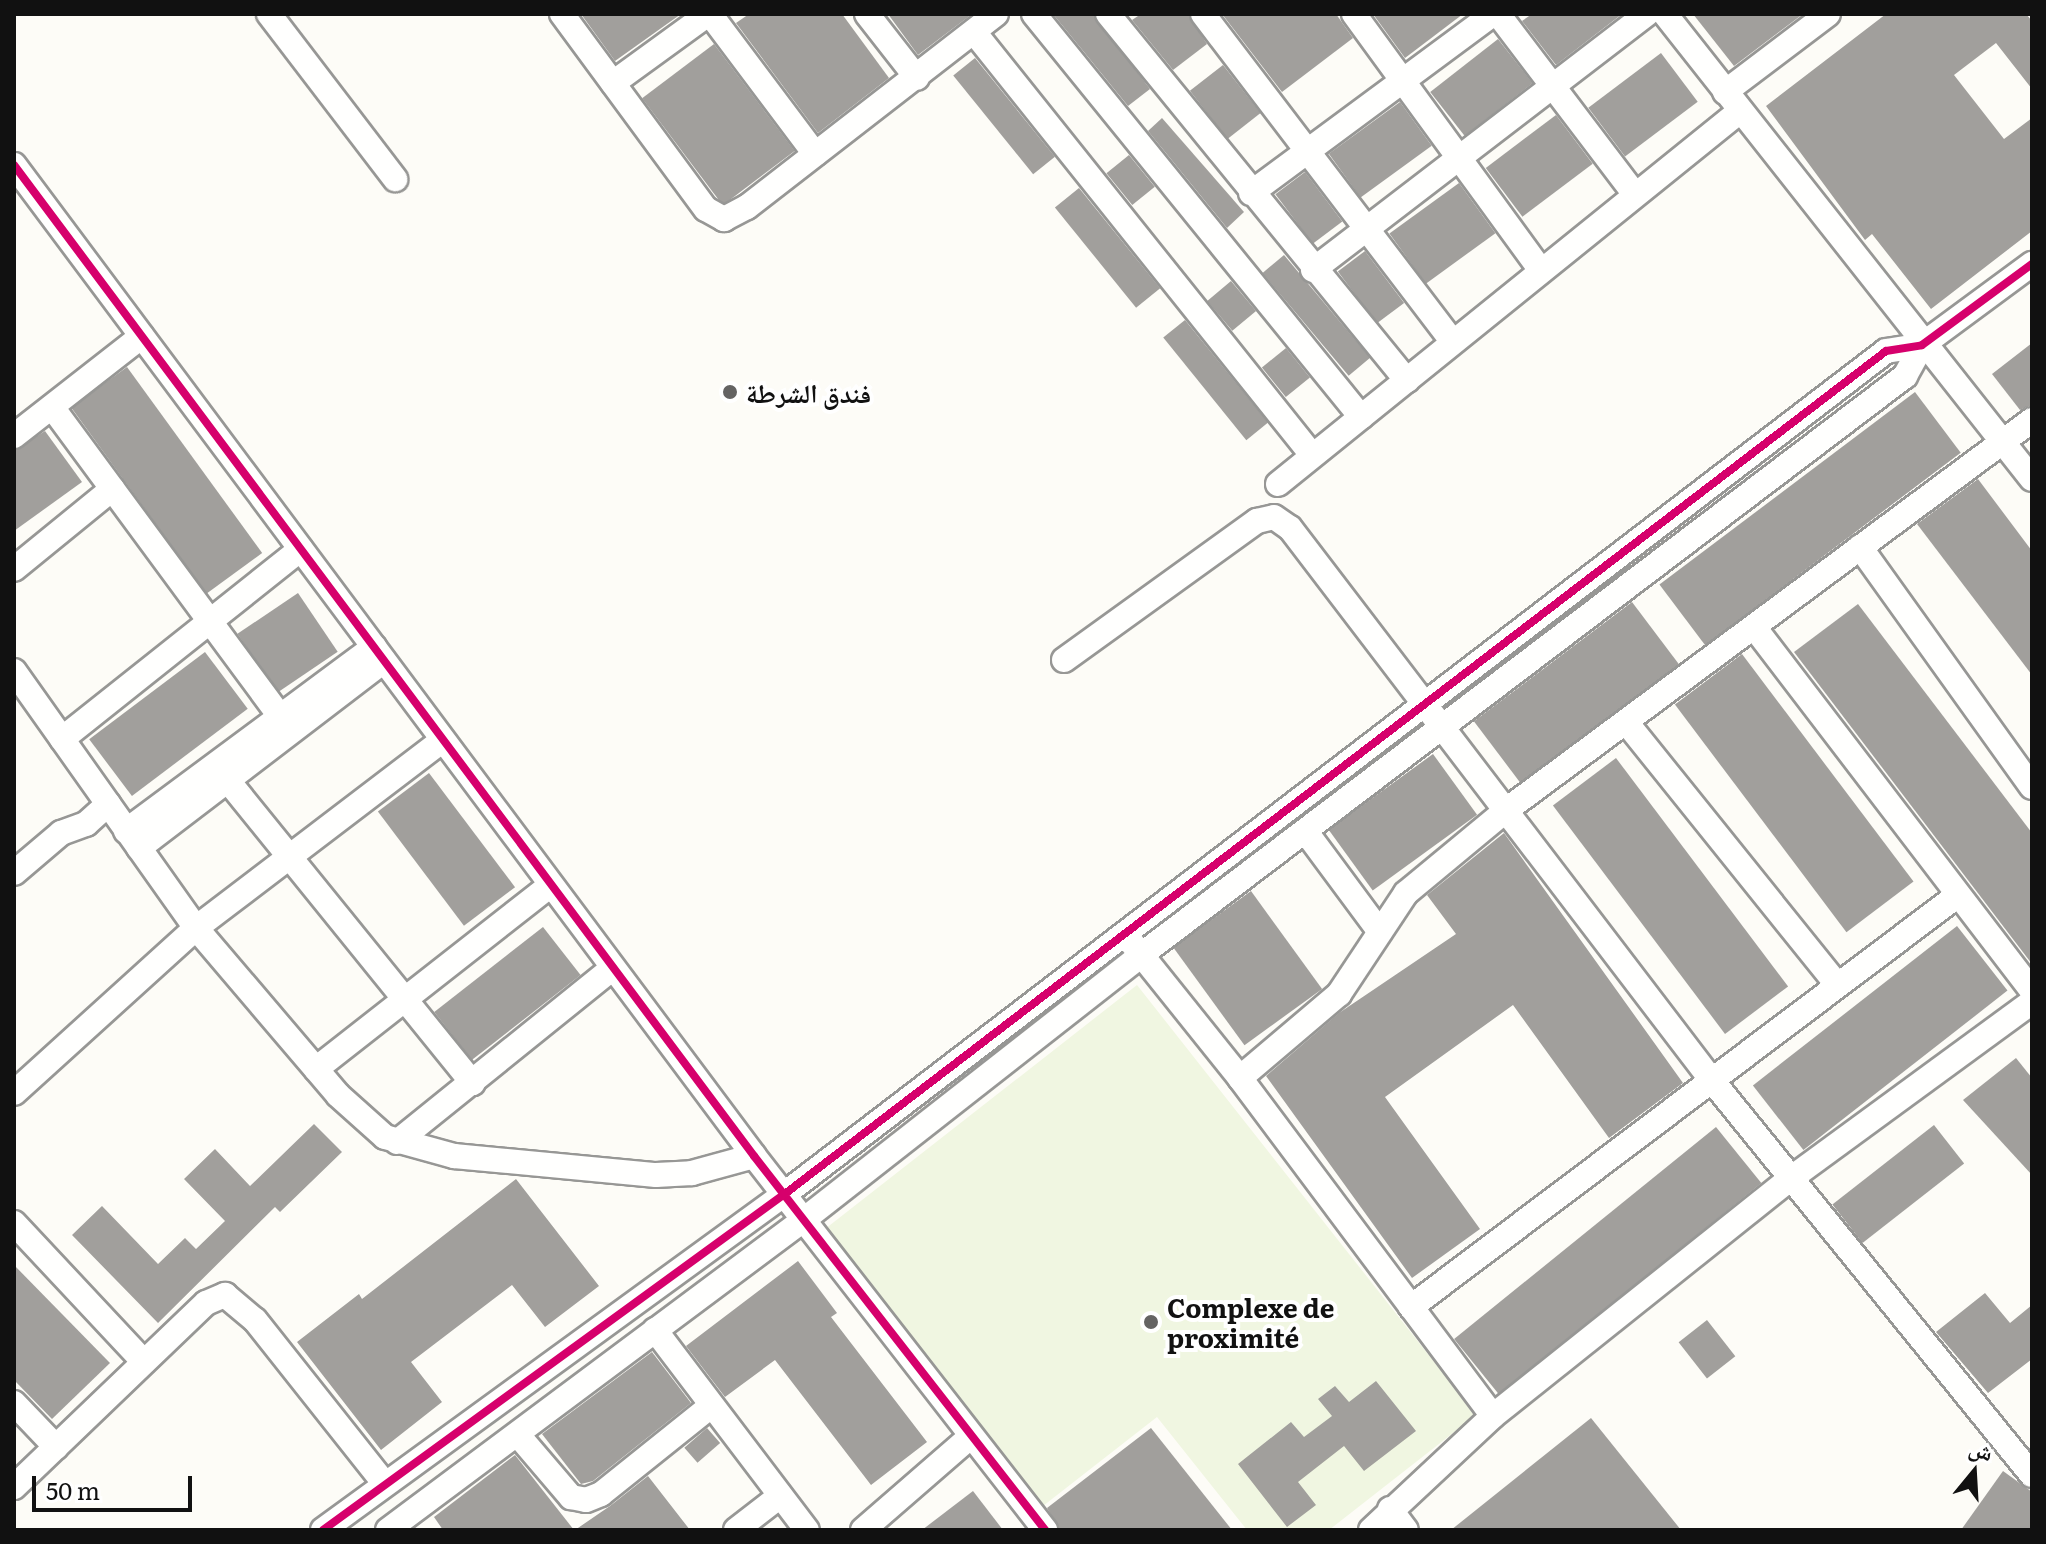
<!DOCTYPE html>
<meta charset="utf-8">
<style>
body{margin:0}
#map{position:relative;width:2046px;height:1544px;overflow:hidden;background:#fdfcf7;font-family:Literata,"Noto Naskh Arabic",serif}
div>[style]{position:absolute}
.pitch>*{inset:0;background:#f0f6e1}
.building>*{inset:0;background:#a19f9c;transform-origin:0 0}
.roads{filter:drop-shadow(2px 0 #979795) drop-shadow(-2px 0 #979795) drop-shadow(0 2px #979795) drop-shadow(0 -2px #979795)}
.minor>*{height:24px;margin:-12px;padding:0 12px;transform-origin:12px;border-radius:12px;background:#fffffe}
.cycleway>*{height:8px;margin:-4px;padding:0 4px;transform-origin:4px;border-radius:4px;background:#d6006c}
.dots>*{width:22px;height:22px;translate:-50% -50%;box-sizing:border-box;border:4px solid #fff;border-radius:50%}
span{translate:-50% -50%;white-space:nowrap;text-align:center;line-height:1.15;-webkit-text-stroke:8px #fff;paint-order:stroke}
.poi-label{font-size:26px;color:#111;font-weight:700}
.left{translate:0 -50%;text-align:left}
.frame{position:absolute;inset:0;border:16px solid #111;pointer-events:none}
.north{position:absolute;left:1934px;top:1432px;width:80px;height:80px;-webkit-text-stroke:6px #fff;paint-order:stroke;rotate:18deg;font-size:22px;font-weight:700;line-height:32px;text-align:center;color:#111}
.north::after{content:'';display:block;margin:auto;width:28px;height:36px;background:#111;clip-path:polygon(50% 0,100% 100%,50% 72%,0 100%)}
.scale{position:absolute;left:32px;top:1476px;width:160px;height:36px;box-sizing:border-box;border:4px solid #111;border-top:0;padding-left:10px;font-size:24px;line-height:28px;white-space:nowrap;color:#111;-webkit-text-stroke:6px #fff;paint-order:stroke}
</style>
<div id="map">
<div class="pitch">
<i style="clip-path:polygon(1137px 985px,1476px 1415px,1329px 1530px,1247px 1530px,1157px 1417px,1043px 1506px,825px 1229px)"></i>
</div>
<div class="building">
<i style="clip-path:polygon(581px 14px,681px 14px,615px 61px)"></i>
<i style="clip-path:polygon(749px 14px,842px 14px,889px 78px,818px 133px,736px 23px)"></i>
<i style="clip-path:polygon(888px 14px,972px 14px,918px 55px)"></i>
<i style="clip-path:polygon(1053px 14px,1093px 14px,1150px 89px,1128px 106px)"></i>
<i style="clip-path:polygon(1141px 14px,1188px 14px,1207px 44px,1173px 70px,1132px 20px)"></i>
<i style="clip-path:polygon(1222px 14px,1336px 14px,1353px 38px,1282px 92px)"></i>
<i style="clip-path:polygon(1373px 14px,1463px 14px,1405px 58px)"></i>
<i style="clip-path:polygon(1532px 14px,1622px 14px,1556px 65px,1522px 21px)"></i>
<i style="clip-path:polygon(1693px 14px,1803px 14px,1734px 66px)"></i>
<i style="clip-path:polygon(1886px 14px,2026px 14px,2032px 21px,2032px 89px,1996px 43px,1954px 75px,2004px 139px,2032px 118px,2032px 231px,1931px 309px,1872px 234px,1865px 240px,1766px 106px)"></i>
<i style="left:1498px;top:39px;width:56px;height:86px;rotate:52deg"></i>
<i style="left:714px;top:44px;width:134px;height:90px;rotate:53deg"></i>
<i style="left:1661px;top:53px;width:61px;height:91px;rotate:53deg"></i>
<i style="left:975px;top:58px;width:127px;height:28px;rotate:51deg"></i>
<i style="left:1223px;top:65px;width:61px;height:42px;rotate:52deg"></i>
<i style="left:1400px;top:102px;width:54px;height:88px;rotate:54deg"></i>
<i style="left:1556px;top:115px;width:61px;height:88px;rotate:53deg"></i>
<i style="clip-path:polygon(1162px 118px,1244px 212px,1227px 228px,1148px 131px)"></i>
<i style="left:1129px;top:155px;width:41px;height:29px;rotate:51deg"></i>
<i style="left:1305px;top:172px;width:62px;height:37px;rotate:53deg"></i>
<i style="left:1459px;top:183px;width:62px;height:86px;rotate:54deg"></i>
<i style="left:1079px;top:188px;width:129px;height:31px;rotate:51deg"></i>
<i style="left:1365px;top:251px;width:65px;height:34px;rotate:53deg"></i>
<i style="left:1284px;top:255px;width:134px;height:28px;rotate:50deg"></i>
<i style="left:1231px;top:281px;width:39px;height:31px;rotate:50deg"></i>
<i style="left:1185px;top:320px;width:132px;height:28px;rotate:51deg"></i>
<i style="clip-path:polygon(2032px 343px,2032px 405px,2020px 410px,1992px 374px)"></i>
<i style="left:1286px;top:348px;width:38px;height:31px;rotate:51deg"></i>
<i style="left:127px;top:367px;width:230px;height:69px;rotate:54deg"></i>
<i style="left:1915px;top:392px;width:76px;height:320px;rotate:53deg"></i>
<i style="clip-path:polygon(45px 431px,82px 482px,14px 531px,14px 451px)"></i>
<i style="clip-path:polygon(1978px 479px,2032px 551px,2032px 675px,1917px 524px)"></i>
<i style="left:298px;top:593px;width:71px;height:73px;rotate:56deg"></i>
<i style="left:1632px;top:602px;width:78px;height:198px;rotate:53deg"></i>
<i style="clip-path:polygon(1858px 604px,2032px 833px,2032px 964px,1794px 652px)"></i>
<i style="left:205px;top:652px;width:71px;height:145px;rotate:53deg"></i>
<i style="left:1742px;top:654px;width:285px;height:84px;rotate:53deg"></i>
<i style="left:1433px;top:754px;width:75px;height:129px;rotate:54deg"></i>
<i style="left:1616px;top:758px;width:286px;height:79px;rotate:53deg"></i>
<i style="left:429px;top:773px;width:143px;height:64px;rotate:53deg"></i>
<i style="clip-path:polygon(1504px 833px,1683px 1083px,1609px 1138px,1513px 1005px,1385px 1097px,1480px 1229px,1412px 1278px,1266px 1076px,1339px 1013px,1456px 934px,1427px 895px)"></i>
<i style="left:1251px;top:891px;width:121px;height:96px;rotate:54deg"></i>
<i style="left:1957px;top:926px;width:82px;height:259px;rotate:52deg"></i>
<i style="left:543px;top:927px;width:61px;height:138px;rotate:52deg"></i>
<i style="clip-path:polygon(2016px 1058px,2032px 1078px,2032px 1175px,1963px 1100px)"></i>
<i style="clip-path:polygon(314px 1124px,342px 1152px,280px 1212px,275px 1207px,158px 1323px,72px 1235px,102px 1206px,158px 1264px,185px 1238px,196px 1249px,225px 1221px,184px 1179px,215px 1149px,250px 1186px)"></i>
<i style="left:1934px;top:1125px;width:49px;height:129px;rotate:52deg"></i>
<i style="left:1716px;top:1127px;width:72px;height:337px;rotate:51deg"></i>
<i style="clip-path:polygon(516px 1179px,599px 1286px,545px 1327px,512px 1285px,411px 1362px,442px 1402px,381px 1450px,297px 1342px,359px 1294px,362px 1299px)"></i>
<i style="clip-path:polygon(798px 1261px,837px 1313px,831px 1317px,927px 1442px,871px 1485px,775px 1360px,725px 1397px,686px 1346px)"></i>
<i style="clip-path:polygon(14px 1265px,110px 1363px,52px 1419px,14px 1380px)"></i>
<i style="clip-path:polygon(1985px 1293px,2010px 1323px,2032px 1305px,2032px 1359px,1988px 1393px,1936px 1332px)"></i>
<i style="left:1707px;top:1320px;width:46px;height:36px;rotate:52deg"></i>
<i style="clip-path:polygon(652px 1352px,691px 1403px,593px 1481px,581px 1484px,542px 1434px)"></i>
<i style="clip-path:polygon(1376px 1381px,1416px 1431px,1364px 1471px,1344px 1446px,1298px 1482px,1316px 1505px,1287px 1527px,1238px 1464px,1291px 1422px,1304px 1437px,1332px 1416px,1318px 1399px,1335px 1386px,1349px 1402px)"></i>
<i style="clip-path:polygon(1591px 1418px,1681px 1530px,1451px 1530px)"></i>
<i style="left:707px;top:1428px;width:20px;height:30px;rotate:49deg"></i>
<i style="clip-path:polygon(1151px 1428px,1232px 1530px,1060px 1530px,1047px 1508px)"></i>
<i style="clip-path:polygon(515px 1455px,574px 1530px,443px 1530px,434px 1517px)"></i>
<i style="clip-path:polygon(2003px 1471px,2032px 1492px,2032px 1530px,1961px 1530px)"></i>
<i style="clip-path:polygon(648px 1476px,690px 1530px,575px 1530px,610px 1506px)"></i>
<i style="clip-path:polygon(973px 1491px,1003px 1530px,922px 1530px)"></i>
</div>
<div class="roads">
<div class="minor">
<i style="left:269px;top:14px;width:208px;rotate:52.6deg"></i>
<i style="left:562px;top:14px;width:242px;rotate:53.6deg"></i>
<i style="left:706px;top:209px;width:21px;rotate:29deg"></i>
<i style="left:724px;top:219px;width:26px;rotate:-28deg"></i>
<i style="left:747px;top:207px;width:315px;rotate:-37.8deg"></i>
<i style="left:710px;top:14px;width:175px;rotate:53.1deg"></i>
<i style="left:867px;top:14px;width:81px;rotate:52deg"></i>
<i style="left:1034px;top:14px;width:519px;rotate:50.94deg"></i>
<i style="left:1108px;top:14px;width:473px;rotate:50.8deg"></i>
<i style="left:1203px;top:14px;width:412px;rotate:52.7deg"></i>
<i style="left:1354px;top:14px;width:317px;rotate:53.9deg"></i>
<i style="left:1498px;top:14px;width:225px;rotate:52.8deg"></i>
<i style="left:1665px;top:14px;width:592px;rotate:51.72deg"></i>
<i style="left:974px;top:32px;width:541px;rotate:51.37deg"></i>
<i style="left:613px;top:83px;width:117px;rotate:-36deg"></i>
<i style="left:1725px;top:92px;width:129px;rotate:-37.1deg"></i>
<i style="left:14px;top:165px;width:1237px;rotate:53.25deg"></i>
<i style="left:754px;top:1156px;width:474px;rotate:52.1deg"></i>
<i style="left:1251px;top:193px;width:301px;rotate:-36.5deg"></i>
<i style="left:1313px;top:270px;width:421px;rotate:-37.5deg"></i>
<i style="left:52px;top:407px;width:386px;rotate:53.6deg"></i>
<i style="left:14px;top:436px;width:162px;rotate:-38deg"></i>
<i style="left:1278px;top:484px;width:594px;rotate:-38.92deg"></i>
<i style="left:1860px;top:547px;width:295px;rotate:54.4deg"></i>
<i style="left:14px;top:569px;width:127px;rotate:-39.2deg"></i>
<i style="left:1754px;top:627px;width:458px;rotate:52.6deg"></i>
<i style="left:1064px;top:660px;width:238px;rotate:-35.8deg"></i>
<i style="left:1257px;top:521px;width:17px;rotate:-13deg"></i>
<i style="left:1274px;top:517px;width:19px;rotate:35deg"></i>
<i style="left:1290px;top:528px;width:692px;rotate:52.63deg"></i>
<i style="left:1710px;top:1078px;width:511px;rotate:50.96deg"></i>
<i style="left:14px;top:671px;width:315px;rotate:54.7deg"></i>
<i style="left:196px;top:928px;width:219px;rotate:49.6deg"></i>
<i style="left:338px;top:1095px;width:63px;rotate:41.8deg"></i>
<i style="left:385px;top:1137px;width:72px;rotate:15.4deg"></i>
<i style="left:454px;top:1156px;width:203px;rotate:5.4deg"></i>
<i style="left:656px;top:1175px;width:36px;rotate:-3deg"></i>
<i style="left:692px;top:1173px;width:64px;rotate:-15.3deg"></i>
<i style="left:1626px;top:722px;width:335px;rotate:51.2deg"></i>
<i style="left:62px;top:739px;width:305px;rotate:-38.5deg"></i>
<i style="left:216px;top:766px;width:408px;rotate:51deg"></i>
<i style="left:126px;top:831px;width:309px;rotate:-36.6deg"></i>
<i style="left:1306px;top:832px;width:124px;rotate:53.5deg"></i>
<i style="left:139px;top:848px;width:308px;rotate:-37.4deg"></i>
<i style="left:14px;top:873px;width:62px;rotate:-40.4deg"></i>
<i style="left:61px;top:833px;width:27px;rotate:-20deg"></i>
<i style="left:86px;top:824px;width:30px;rotate:-42deg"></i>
<i style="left:1132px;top:943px;width:173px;rotate:51.3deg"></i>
<i style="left:1240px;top:1078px;width:422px;rotate:53.2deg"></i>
<i style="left:316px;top:1069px;width:298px;rotate:-38.1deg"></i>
<i style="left:1240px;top:1078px;width:130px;rotate:-40.3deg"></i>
<i style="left:1339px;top:994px;width:121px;rotate:-56.4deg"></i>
<i style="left:1406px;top:893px;width:129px;rotate:-39.6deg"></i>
<i style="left:1505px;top:811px;width:656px;rotate:-36.57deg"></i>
<i style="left:14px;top:1093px;width:246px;rotate:-42.2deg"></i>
<i style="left:196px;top:928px;width:310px;rotate:-37.3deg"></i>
<i style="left:397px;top:1142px;width:277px;rotate:-38.9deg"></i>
<i style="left:14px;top:1223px;width:190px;rotate:46.9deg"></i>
<i style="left:1411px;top:1307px;width:685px;rotate:-36.99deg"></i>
<i style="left:655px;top:1330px;width:251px;rotate:52.8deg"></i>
<i style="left:14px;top:1403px;width:61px;rotate:46.3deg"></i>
<i style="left:518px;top:1435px;width:82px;rotate:49.5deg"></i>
<i style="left:571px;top:1497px;width:15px;rotate:11deg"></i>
<i style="left:586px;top:1500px;width:16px;rotate:-22deg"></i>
<i style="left:601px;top:1494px;width:141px;rotate:-38.7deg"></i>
<i style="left:14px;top:1487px;width:266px;rotate:-43.8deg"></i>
<i style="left:206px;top:1303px;width:21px;rotate:-23deg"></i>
<i style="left:225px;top:1295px;width:39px;rotate:40deg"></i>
<i style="left:255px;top:1320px;width:208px;rotate:51.6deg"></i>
<i style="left:1390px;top:1509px;width:26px;rotate:53deg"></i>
<i style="left:323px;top:1530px;width:573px;rotate:-36.05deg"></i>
<i style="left:786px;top:1193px;width:1385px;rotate:-37.43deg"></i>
<i style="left:1886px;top:351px;width:36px;rotate:-9deg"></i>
<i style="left:1922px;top:345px;width:137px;rotate:-36.4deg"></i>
<i style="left:388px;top:1530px;width:522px;rotate:-36.74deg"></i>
<i style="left:806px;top:1218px;width:426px;rotate:-38.1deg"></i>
<i style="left:1141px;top:955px;width:959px;rotate:-37.16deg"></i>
<i style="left:1905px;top:376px;width:35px;rotate:-61deg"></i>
<i style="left:736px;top:1530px;width:56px;rotate:-37.7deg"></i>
<i style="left:863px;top:1530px;width:143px;rotate:-41deg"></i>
<i style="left:1371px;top:1530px;width:167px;rotate:-43.1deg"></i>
<i style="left:1493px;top:1416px;width:380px;rotate:-38.6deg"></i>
<i style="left:1790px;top:1179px;width:300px;rotate:-36.2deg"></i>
</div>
</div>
<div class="cycleway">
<i style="left:14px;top:165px;width:1237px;rotate:53.25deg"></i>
<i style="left:754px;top:1156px;width:474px;rotate:52.1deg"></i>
<i style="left:323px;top:1530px;width:573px;rotate:-36.05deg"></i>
<i style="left:786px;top:1193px;width:1385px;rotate:-37.43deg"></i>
<i style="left:1886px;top:351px;width:36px;rotate:-9deg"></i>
<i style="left:1922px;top:345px;width:137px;rotate:-36.4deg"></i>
</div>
<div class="dots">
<i style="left:730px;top:392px;background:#646362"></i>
<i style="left:1151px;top:1322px;background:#646362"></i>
</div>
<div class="poi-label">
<span class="left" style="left:746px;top:392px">فندق الشرطة</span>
<span class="left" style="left:1167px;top:1322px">Complexe de<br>proximité</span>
</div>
<div class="frame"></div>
<div class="north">ش</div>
<div class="scale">50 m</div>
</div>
